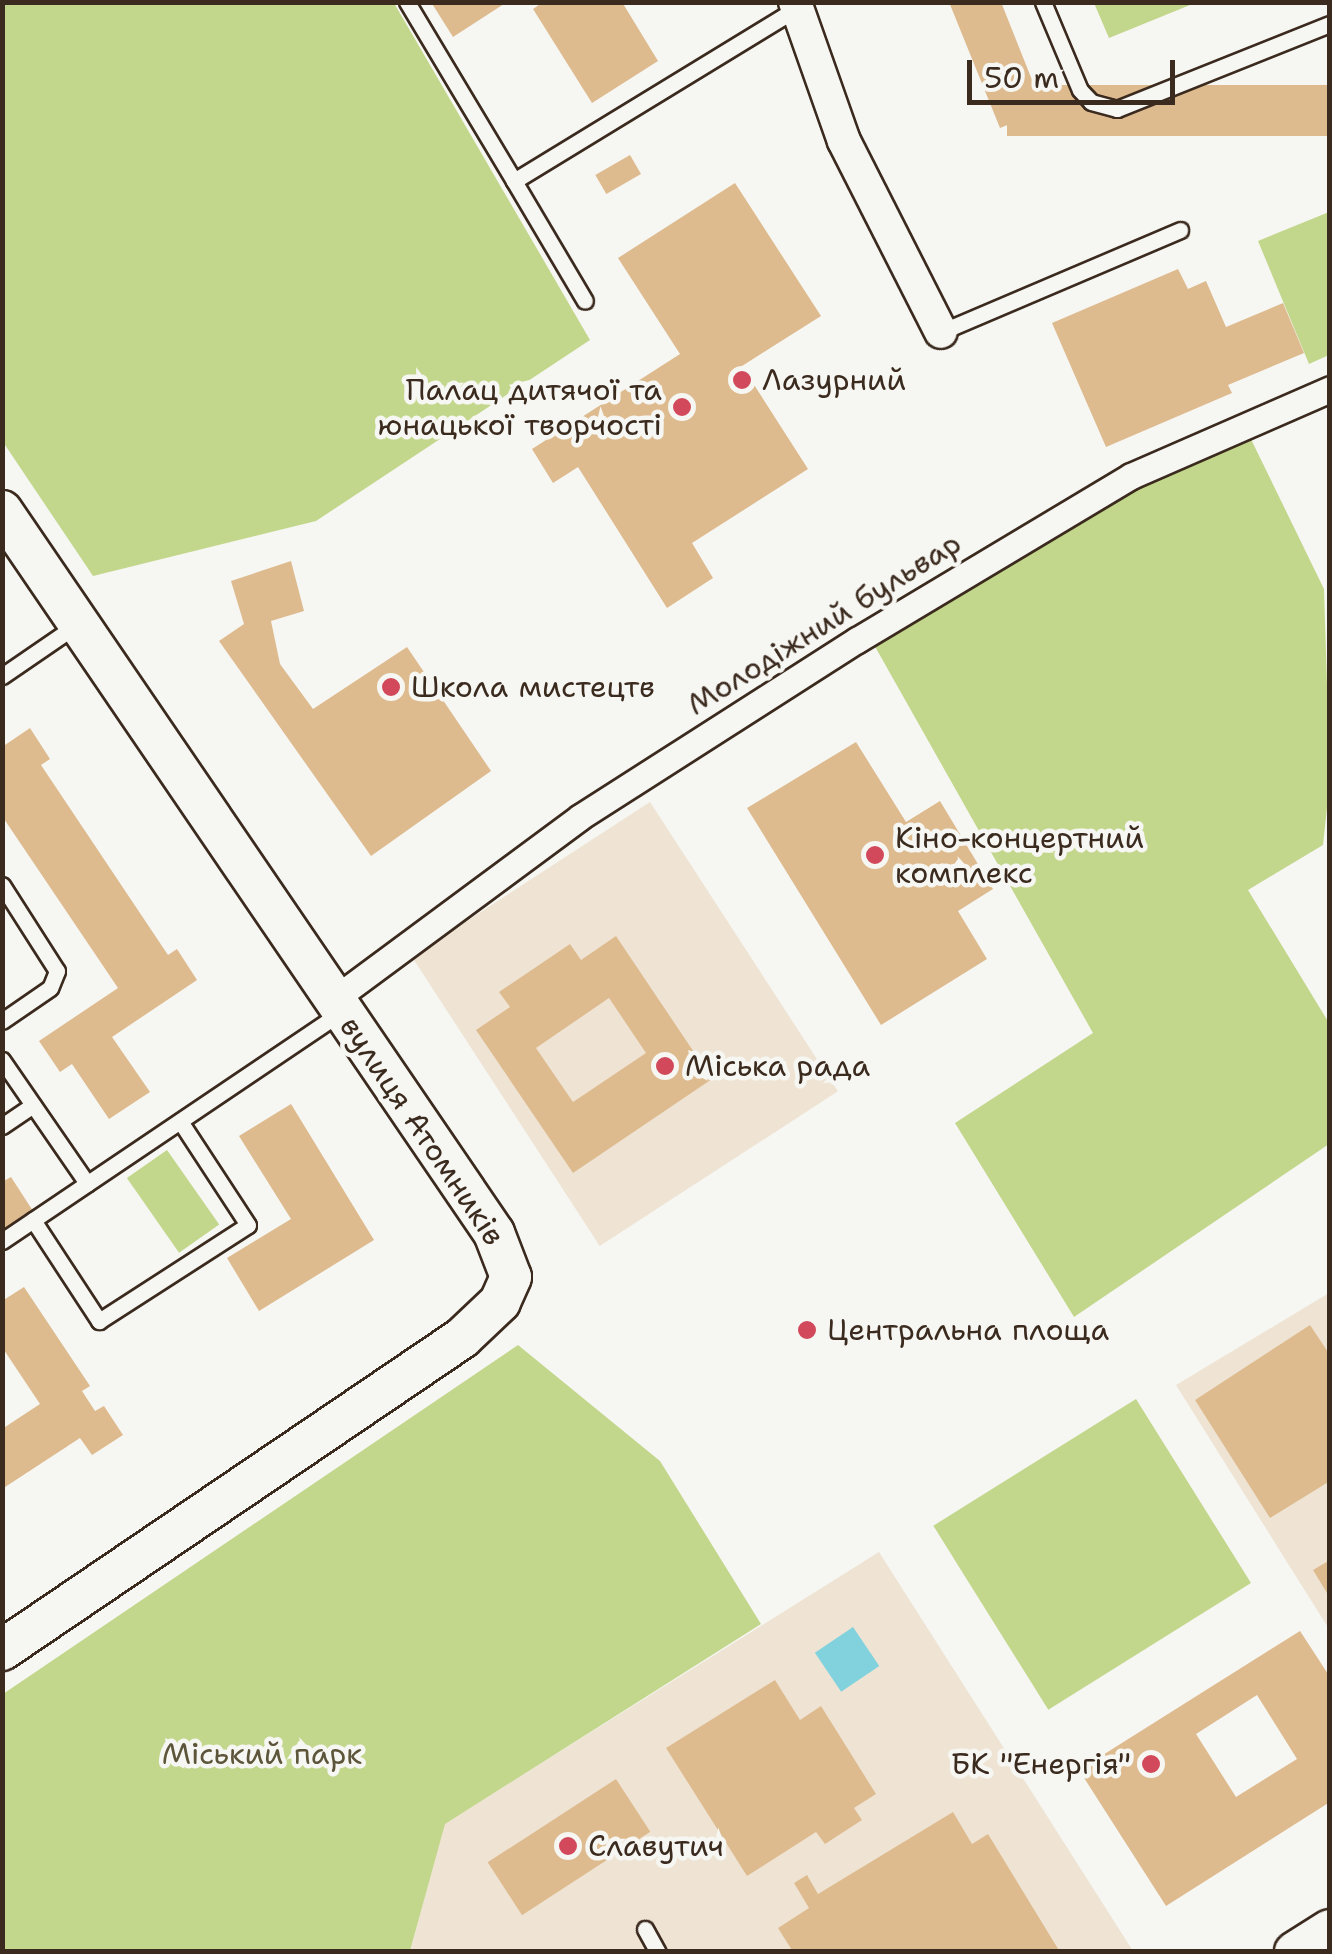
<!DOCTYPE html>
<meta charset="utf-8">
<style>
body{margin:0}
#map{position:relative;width:1332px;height:1954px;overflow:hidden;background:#f6f6f2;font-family:"Shantell Sans",sans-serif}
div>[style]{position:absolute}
.built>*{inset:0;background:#efe4d4;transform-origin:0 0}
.green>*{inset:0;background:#c3d78c;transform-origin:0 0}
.water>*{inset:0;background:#82d2de;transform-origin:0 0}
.building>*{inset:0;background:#debb8f;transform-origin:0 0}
.roads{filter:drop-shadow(2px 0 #3b2a1e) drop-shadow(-2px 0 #3b2a1e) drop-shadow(0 2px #3b2a1e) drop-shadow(0 -2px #3b2a1e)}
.service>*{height:15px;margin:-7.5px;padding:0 7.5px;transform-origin:7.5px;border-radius:7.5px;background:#f6f6f2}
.pedestrian>*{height:25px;margin:-12.5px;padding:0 12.5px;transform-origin:12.5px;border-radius:12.5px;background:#f6f6f2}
.minor>*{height:32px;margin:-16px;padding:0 16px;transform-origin:16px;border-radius:16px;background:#f6f6f2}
.tertiary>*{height:40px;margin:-20px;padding:0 20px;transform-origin:20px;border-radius:20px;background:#f6f6f2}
.dots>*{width:28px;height:28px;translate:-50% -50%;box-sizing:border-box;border:5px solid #f6f6f2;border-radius:50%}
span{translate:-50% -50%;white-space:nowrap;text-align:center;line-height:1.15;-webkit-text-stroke:9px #f6f6f2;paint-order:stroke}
.poi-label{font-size:30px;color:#3b2a1e}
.left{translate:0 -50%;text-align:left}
.right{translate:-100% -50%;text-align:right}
.street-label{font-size:30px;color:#3b2a1e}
.park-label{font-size:30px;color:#5d553a}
.frame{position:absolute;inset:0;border:5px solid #3b2a1e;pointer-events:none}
.scale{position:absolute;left:967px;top:60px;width:208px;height:45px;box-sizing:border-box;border:5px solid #3b2a1e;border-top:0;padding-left:12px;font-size:30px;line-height:35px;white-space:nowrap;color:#3b2a1e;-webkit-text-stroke:8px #f6f6f2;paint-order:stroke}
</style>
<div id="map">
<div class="built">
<i style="left:650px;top:802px;width:345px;height:284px;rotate:57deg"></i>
<i style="clip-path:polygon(1329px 1293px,1329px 1629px,1176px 1385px)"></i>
<i style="clip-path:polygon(879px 1552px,1133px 1951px,410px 1952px,444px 1824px)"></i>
</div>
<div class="green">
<i style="clip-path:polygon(2px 3px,394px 3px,590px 340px,316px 521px,93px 576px,3px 442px)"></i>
<i style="clip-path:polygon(1094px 3px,1195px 3px,1109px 38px)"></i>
<i style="clip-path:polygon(1329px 212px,1329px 355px,1309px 364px,1258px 241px)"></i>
<i style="clip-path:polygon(1245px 427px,1324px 589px,1330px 780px,1323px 845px,1248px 890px,1329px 1023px,1329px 1144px,1074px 1317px,955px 1123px,1093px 1033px,873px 643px,1084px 506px)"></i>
<i style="left:167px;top:1150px;width:91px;height:49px;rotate:55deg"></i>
<i style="clip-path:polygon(518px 1345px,660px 1461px,761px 1624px,445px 1824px,410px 1951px,3px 1951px,3px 1694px)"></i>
<i style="left:1136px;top:1399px;width:217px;height:239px;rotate:58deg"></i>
</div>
<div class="water">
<i style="left:853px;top:1627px;width:47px;height:46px;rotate:56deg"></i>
</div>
<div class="building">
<i style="clip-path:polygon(431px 2px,507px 2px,453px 37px)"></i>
<i style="clip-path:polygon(543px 2px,622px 2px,658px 61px,592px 103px,533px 9px)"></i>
<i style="clip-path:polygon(949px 2px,1001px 2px,1044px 110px,1000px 128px)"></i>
<i style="left:1330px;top:85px;width:51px;height:323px;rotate:90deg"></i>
<i style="left:630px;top:155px;width:22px;height:40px;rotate:60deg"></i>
<i style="clip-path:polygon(735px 183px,821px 316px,742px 366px,808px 469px,692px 543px,713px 578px,667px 608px,578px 467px,553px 483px,532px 449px,680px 354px,618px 258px)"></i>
<i style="clip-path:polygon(1178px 269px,1188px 289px,1206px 281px,1226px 327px,1283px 303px,1304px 353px,1228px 385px,1232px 393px,1106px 447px,1052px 323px)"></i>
<i style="clip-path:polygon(291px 561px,304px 611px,271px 621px,280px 664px,313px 709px,407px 647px,491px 771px,371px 856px,219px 641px,244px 624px,231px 581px)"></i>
<i style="clip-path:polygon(30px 728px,50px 759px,41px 765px,168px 955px,177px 949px,197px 980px,112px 1037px,150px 1092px,109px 1119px,72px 1064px,60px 1072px,39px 1041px,118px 988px,2px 816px,2px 747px)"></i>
<i style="clip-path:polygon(856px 742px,906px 822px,940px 801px,993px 889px,958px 911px,987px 959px,881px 1025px,747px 808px)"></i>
<i style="clip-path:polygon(evenodd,616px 936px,712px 1079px,573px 1173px,476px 1030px,510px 1007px,499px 992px,570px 944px,581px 960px,616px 936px,609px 998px,646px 1053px,573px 1102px,536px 1048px,609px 998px)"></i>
<i style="clip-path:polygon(291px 1104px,374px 1240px,259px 1311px,227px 1258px,291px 1219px,239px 1136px)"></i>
<i style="clip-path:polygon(11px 1177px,33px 1211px,5px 1229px,2px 1182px)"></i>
<i style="clip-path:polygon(24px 1287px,90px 1386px,82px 1391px,95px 1411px,104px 1406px,123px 1435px,92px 1455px,80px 1438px,2px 1489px,2px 1429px,40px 1404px,2px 1347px,2px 1301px)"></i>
<i style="clip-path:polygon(1310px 1325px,1330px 1355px,1330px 1481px,1270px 1518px,1195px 1400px)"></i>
<i style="clip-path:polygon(1330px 1560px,1330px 1598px,1313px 1570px)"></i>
<i style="clip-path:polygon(evenodd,1300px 1631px,1330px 1677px,1330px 1802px,1166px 1906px,1079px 1770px,1300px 1631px,1257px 1695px,1297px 1759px,1236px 1797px,1196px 1734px,1257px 1695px)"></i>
<i style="clip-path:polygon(775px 1680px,800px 1720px,821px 1706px,876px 1794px,854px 1808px,862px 1820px,825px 1844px,816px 1832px,747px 1876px,666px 1748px)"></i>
<i style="left:616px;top:1779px;width:63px;height:153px;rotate:57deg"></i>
<i style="clip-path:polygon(953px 1812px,972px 1844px,988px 1834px,1060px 1952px,793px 1952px,778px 1928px,809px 1908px,794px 1883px,807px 1875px,818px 1894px)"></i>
</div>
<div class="roads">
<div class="service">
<i style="left:407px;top:2px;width:209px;rotate:59.1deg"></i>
<i style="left:514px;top:181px;width:332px;rotate:-31.4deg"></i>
<i style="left:1043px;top:2px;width:95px;rotate:67.2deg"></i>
<i style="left:1080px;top:90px;width:16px;rotate:47deg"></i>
<i style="left:1091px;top:102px;width:27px;rotate:15deg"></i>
<i style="left:1117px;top:109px;width:229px;rotate:-21.8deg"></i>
<i style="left:514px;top:181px;width:139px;rotate:59.4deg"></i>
<i style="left:941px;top:332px;width:260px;rotate:-23.1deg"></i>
<i style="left:2px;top:676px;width:92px;rotate:-34.4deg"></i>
<i style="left:2px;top:885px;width:102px;rotate:57.4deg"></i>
<i style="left:57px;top:971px;width:18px;rotate:112deg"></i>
<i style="left:50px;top:988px;width:58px;rotate:145.5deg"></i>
<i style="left:2px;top:1060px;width:150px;rotate:55.4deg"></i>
<i style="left:2px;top:1126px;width:37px;rotate:-34deg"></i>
<i style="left:33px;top:1220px;width:121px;rotate:56.8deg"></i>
<i style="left:99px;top:1321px;width:177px;rotate:-32.8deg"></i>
<i style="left:248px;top:1225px;width:124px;rotate:-123.2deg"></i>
<i style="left:2px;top:1241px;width:409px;rotate:-34deg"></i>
<i style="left:645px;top:1929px;width:26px;rotate:61deg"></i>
</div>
<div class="pedestrian">
<i style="left:333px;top:1000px;width:307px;rotate:-36.5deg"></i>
<i style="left:580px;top:817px;width:329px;rotate:-32.6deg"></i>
<i style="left:857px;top:640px;width:319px;rotate:-30.9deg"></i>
<i style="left:1131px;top:476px;width:217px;rotate:-23.6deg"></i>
</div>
<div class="minor">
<i style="left:795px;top:2px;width:147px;rotate:70.6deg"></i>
<i style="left:844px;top:141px;width:214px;rotate:63.1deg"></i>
</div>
<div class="tertiary">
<i style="left:2px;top:511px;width:874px;rotate:55.73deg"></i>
<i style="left:494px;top:1233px;width:47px;rotate:68.9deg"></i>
<i style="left:511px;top:1277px;width:27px;rotate:114deg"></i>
<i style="left:500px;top:1302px;width:52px;rotate:136.5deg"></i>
<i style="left:462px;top:1338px;width:556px;rotate:145.85deg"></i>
<i style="left:1295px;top:1952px;width:41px;rotate:-32.2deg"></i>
</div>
</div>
<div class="dots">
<i style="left:742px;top:380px;background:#d1495b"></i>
<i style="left:682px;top:407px;background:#d1495b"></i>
<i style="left:391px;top:687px;background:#d1495b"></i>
<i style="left:875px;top:855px;background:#d1495b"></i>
<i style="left:665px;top:1066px;background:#d1495b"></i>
<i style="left:807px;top:1330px;background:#d1495b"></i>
<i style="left:1151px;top:1764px;background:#d1495b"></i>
<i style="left:568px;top:1846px;background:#d1495b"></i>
</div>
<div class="poi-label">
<span class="left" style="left:762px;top:380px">Лазурний</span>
<span class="right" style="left:662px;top:407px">Палац дитячої та<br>юнацької творчості</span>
<span class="left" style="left:411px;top:687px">Школа мистецтв</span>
<span class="left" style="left:895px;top:855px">Кіно-концертний<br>комплекс</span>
<span class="left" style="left:685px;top:1066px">Міська рада</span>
<span class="left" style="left:827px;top:1330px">Центральна площа</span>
<span class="right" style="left:1131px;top:1764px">БК "Енергія"</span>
<span class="left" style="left:588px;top:1846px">Славутич</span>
</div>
<div class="street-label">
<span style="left:824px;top:624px;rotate:-32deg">Молодіжний бульвар</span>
<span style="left:422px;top:1131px;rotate:56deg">вулиця Атомників</span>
</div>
<div class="park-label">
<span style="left:262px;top:1754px">Міський парк</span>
</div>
<div class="frame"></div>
<div class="scale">50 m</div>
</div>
